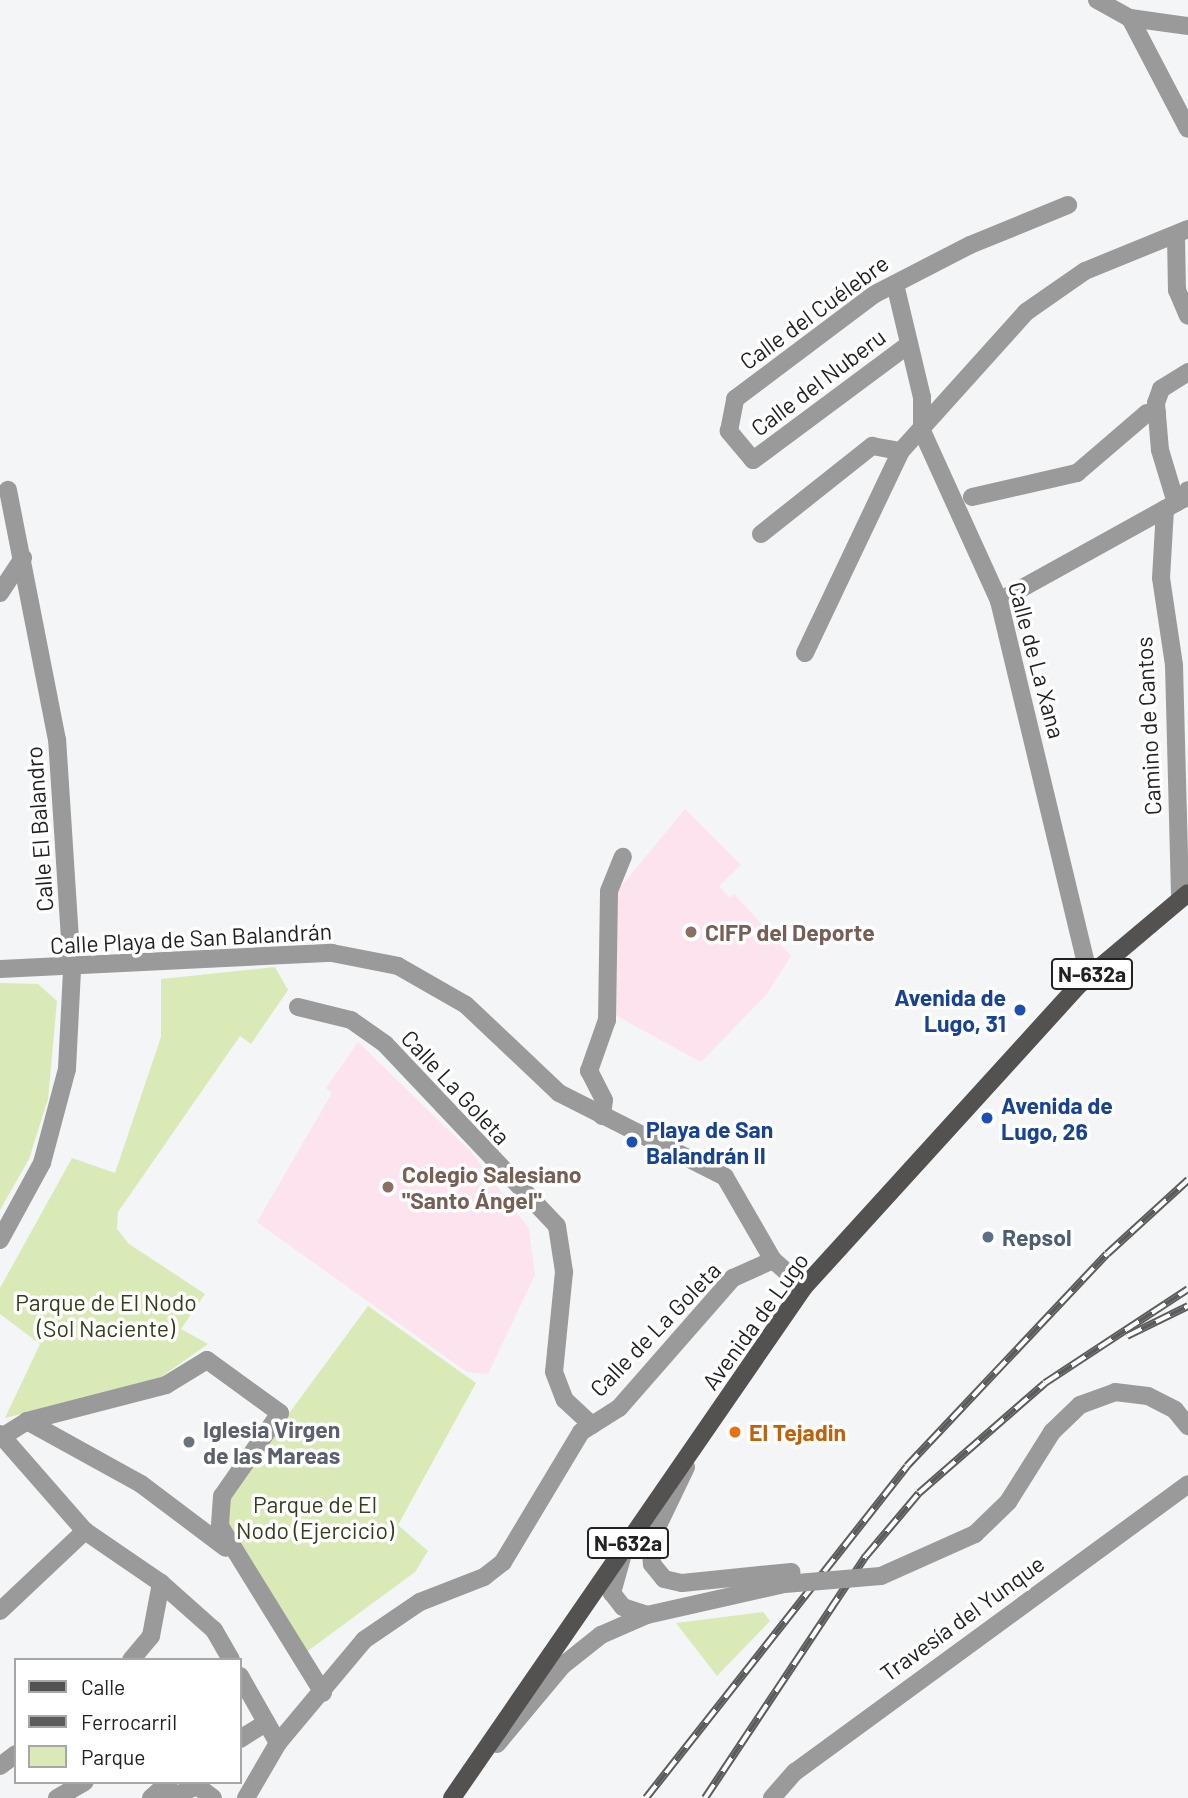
<!DOCTYPE html>
<meta charset="utf-8">
<style>
body{margin:0}
#map{position:relative;width:1188px;height:1798px;overflow:hidden;background:#f4f5f6;font-family:Barlow,sans-serif}
div>[style]{position:absolute}
.education>*{inset:0;background:#fce3ed}
.green>*{inset:0;background:#d9eab6}
.minor>*{height:18px;margin:-9px;padding:0 9px;transform-origin:9px;border-radius:9px;background:#9b9a9a}
.primary>*{height:18px;margin:-9px;padding:0 9px;transform-origin:9px;border-radius:9px;background:#535251}
.rail>*{height:8px;margin-top:-4px;transform-origin:0;background:repeating-linear-gradient(90deg,#fff 0 16px,#5c5c5d 0 32px);box-sizing:border-box;border-block:2px solid #5c5c5d}
.minor-bridge>*{height:18px;margin:-9px;padding:0 9px;transform-origin:9px;border-radius:9px;background:#9b9a9a}
.dots>*{width:19px;height:19px;translate:-50% -50%;box-sizing:border-box;border:4px solid #fff;border-radius:50%}
span{translate:-50% -50%;white-space:nowrap;text-align:center;line-height:1.15;-webkit-text-stroke:7px #fff;paint-order:stroke}
.shield-label span{padding:2px 5px;background:#fff;border:2px solid;border-radius:5px;-webkit-text-stroke-width:0}
.shield-label{font-size:21px;color:#222;font-weight:700}
.street-label{font-size:23px;color:#222}
.education-label{font-size:23px;color:#785e54;font-weight:700}
.left{translate:0 -50%;text-align:left}
.transit-label{font-size:23px;color:#164399;font-weight:700}
.right{translate:-100% -50%;text-align:right}
.service-label{font-size:23px;color:#4e5e75;font-weight:700}
.park-label{font-size:23px;color:#343e1a}
.worship-label{font-size:23px;color:#5b616d;font-weight:700}
.food-label{font-size:23px;color:#c56008;font-weight:700}
.legend{position:absolute;left:14px;top:1658px;width:228px;height:126px;box-sizing:border-box;background:#fff;border:2px solid #a7a7a7;margin:0;padding:9px 12px;list-style:none;font-size:21px;color:#222}
.legend li{display:flex;align-items:center;gap:14px;height:35px}
.legend b{width:35px;border:2px solid #a7a7a7}
</style>
<div id="map">
<div class="education">
<i style="clip-path:polygon(685px 809px,741px 865px,719px 886px,730px 898px,734px 894px,791px 956px,766px 995px,701px 1062px,615px 1015px,614px 895px)"></i>
<i style="clip-path:polygon(358px 1042px,472px 1153px,529px 1229px,535px 1275px,488px 1374px,467px 1372px,257px 1222px,332px 1093px,326px 1088px)"></i>
</div>
<div class="green">
<i style="clip-path:polygon(275px 967px,288px 990px,251px 1044px,240px 1036px,118px 1212px,117px 1229px,129px 1244px,205px 1294px,181px 1329px,208px 1344px,158px 1379px,5px 1418px,40px 1344px,0 1314px,0 1288px,72px 1158px,115px 1173px,161px 1037px,161px 979px)"></i>
<i style="clip-path:polygon(0 983px,38px 984px,57px 1001px,48px 1099px,29px 1159px,0 1210px)"></i>
<i style="clip-path:polygon(368px 1306px,476px 1383px,398px 1525px,428px 1551px,415px 1572px,305px 1653px,225px 1525px,226px 1499px)"></i>
<i style="clip-path:polygon(763px 1612px,770px 1621px,717px 1676px,676px 1623px)"></i>
</div>
<div class="minor">
<i style="left:1097px;top:0;width:38px;rotate:29deg"></i>
<i style="left:1130px;top:18px;width:125px;rotate:62.4deg"></i>
<i style="left:1130px;top:18px;width:59px;rotate:7.9deg"></i>
<i style="left:1176px;top:235px;width:55px;rotate:89deg"></i>
<i style="left:1177px;top:290px;width:28px;rotate:67deg"></i>
<i style="left:895px;top:284px;width:116px;rotate:76.6deg"></i>
<i style="left:922px;top:397px;width:34px;rotate:90deg"></i>
<i style="left:922px;top:431px;width:187px;rotate:65.6deg"></i>
<i style="left:999px;top:601px;width:387px;rotate:76.5deg"></i>
<i style="left:908px;top:345px;width:193px;rotate:143.4deg"></i>
<i style="left:753px;top:460px;width:38px;rotate:-130deg"></i>
<i style="left:729px;top:431px;width:33px;rotate:-79deg"></i>
<i style="left:735px;top:399px;width:175px;rotate:-36.9deg"></i>
<i style="left:875px;top:294px;width:107px;rotate:-27.3deg"></i>
<i style="left:970px;top:245px;width:106px;rotate:-22.2deg"></i>
<i style="left:972px;top:497px;width:108px;rotate:-12.9deg"></i>
<i style="left:1077px;top:473px;width:92px;rotate:-40.6deg"></i>
<i style="left:1147px;top:413px;width:10px"></i>
<i style="left:1176px;top:503px;width:55px;rotate:-106.8deg"></i>
<i style="left:1160px;top:450px;width:47px;rotate:-94.9deg"></i>
<i style="left:1156px;top:403px;width:15px;rotate:-70deg"></i>
<i style="left:1161px;top:389px;width:32px;rotate:-32deg"></i>
<i style="left:1165px;top:509px;width:69px;rotate:93.3deg"></i>
<i style="left:1161px;top:578px;width:88px;rotate:81.5deg"></i>
<i style="left:1174px;top:665px;width:234px;rotate:88.5deg"></i>
<i style="left:761px;top:534px;width:142px;rotate:-38.4deg"></i>
<i style="left:872px;top:446px;width:29px;rotate:10deg"></i>
<i style="left:0;top:593px;width:42px;rotate:-56.7deg"></i>
<i style="left:999px;top:601px;width:210px;rotate:-29deg"></i>
<i style="left:1183px;top:499px;width:10px;rotate:-61deg"></i>
<i style="left:805px;top:653px;width:224px;rotate:-64.6deg"></i>
<i style="left:901px;top:451px;width:187px;rotate:-48deg"></i>
<i style="left:1026px;top:312px;width:72px;rotate:-34.8deg"></i>
<i style="left:1085px;top:271px;width:111px;rotate:-22.2deg"></i>
<i style="left:0;top:969px;width:332px;rotate:-2.8deg"></i>
<i style="left:332px;top:953px;width:67px;rotate:11.1deg"></i>
<i style="left:398px;top:966px;width:78px;rotate:29.8deg"></i>
<i style="left:466px;top:1005px;width:128px;rotate:43.4deg"></i>
<i style="left:559px;top:1093px;width:186px;rotate:26.8deg"></i>
<i style="left:725px;top:1177px;width:96px;rotate:60deg"></i>
<i style="left:773px;top:1260px;width:41px;rotate:41.1deg"></i>
<i style="left:298px;top:1007px;width:55px;rotate:13.8deg"></i>
<i style="left:351px;top:1020px;width:42px;rotate:35.2deg"></i>
<i style="left:385px;top:1044px;width:250px;rotate:46.6deg"></i>
<i style="left:557px;top:1226px;width:47px;rotate:81.3deg"></i>
<i style="left:564px;top:1272px;width:100px;rotate:95.7deg"></i>
<i style="left:554px;top:1372px;width:30px;rotate:69deg"></i>
<i style="left:565px;top:1400px;width:37px;rotate:43deg"></i>
<i style="left:602px;top:1116px;width:16px;rotate:-83deg"></i>
<i style="left:604px;top:1100px;width:33px;rotate:-117deg"></i>
<i style="left:589px;top:1071px;width:54px;rotate:-70.6deg"></i>
<i style="left:607px;top:1020px;width:129px;rotate:-89.1deg"></i>
<i style="left:609px;top:891px;width:37px;rotate:-68deg"></i>
<i style="left:0;top:1240px;width:88px;rotate:-61.4deg"></i>
<i style="left:42px;top:1163px;width:97px;rotate:-75.1deg"></i>
<i style="left:67px;top:1069px;width:99px;rotate:-87.1deg"></i>
<i style="left:72px;top:970px;width:230px;rotate:-93.7deg"></i>
<i style="left:57px;top:740px;width:255px;rotate:-101.1deg"></i>
<i style="left:27px;top:1421px;width:144px;rotate:-14.5deg"></i>
<i style="left:166px;top:1385px;width:48px;rotate:-31.4deg"></i>
<i style="left:207px;top:1360px;width:90px;rotate:36deg"></i>
<i style="left:280px;top:1413px;width:101px;rotate:124.9deg"></i>
<i style="left:222px;top:1496px;width:30px;rotate:94deg"></i>
<i style="left:220px;top:1526px;width:196px;rotate:58.3deg"></i>
<i style="left:0;top:1434px;width:129px;rotate:48.8deg"></i>
<i style="left:85px;top:1531px;width:92px;rotate:34.4deg"></i>
<i style="left:161px;top:1583px;width:71px;rotate:41.6deg"></i>
<i style="left:214px;top:1630px;width:34px;rotate:60deg"></i>
<i style="left:0;top:1438px;width:32px;rotate:-32deg"></i>
<i style="left:27px;top:1421px;width:130px;rotate:28.9deg"></i>
<i style="left:141px;top:1484px;width:106px;rotate:37deg"></i>
<i style="left:686px;top:1467px;width:83px;rotate:115.6deg"></i>
<i style="left:650px;top:1542px;width:22px;rotate:85deg"></i>
<i style="left:652px;top:1564px;width:19px;rotate:51deg"></i>
<i style="left:664px;top:1579px;width:18px;rotate:13deg"></i>
<i style="left:682px;top:1583px;width:110px;rotate:-5.8deg"></i>
<i style="left:624px;top:1550px;width:45px;rotate:105.6deg"></i>
<i style="left:612px;top:1593px;width:18px;rotate:52deg"></i>
<i style="left:623px;top:1607px;width:25px;rotate:18deg"></i>
<i style="left:881px;top:1576px;width:103px;rotate:-24.1deg"></i>
<i style="left:975px;top:1534px;width:46px;rotate:-44.1deg"></i>
<i style="left:1008px;top:1502px;width:83px;rotate:-57.8deg"></i>
<i style="left:1052px;top:1432px;width:39px;rotate:-44deg"></i>
<i style="left:1080px;top:1405px;width:37px;rotate:-20deg"></i>
<i style="left:1115px;top:1392px;width:33px;rotate:7deg"></i>
<i style="left:1148px;top:1396px;width:30px;rotate:27deg"></i>
<i style="left:1175px;top:1410px;width:21px;rotate:51deg"></i>
<i style="left:0;top:1611px;width:117px;rotate:-43.3deg"></i>
<i style="left:131px;top:1660px;width:31px;rotate:-50deg"></i>
<i style="left:151px;top:1636px;width:54px;rotate:-79.3deg"></i>
<i style="left:240px;top:1676px;width:77px;rotate:60.4deg"></i>
<i style="left:240px;top:1739px;width:31px;rotate:-32deg"></i>
<i style="left:497px;top:1744px;width:102px;rotate:-50.2deg"></i>
<i style="left:562px;top:1666px;width:50px;rotate:-38.5deg"></i>
<i style="left:601px;top:1635px;width:50px;rotate:-23.5deg"></i>
<i style="left:647px;top:1615px;width:141px;rotate:-12.7deg"></i>
<i style="left:0;top:1766px;width:20px;rotate:-37deg"></i>
<i style="left:57px;top:1798px;width:32px;rotate:-30deg"></i>
<i style="left:151px;top:1798px;width:24px;rotate:-42deg"></i>
<i style="left:170px;top:1798px;width:30px;rotate:-24deg"></i>
<i style="left:197px;top:1786px;width:20px;rotate:37deg"></i>
<i style="left:246px;top:1798px;width:64px;rotate:-59.8deg"></i>
<i style="left:278px;top:1743px;width:134px;rotate:-50.1deg"></i>
<i style="left:364px;top:1640px;width:68px;rotate:-34.2deg"></i>
<i style="left:420px;top:1602px;width:69px;rotate:-21.3deg"></i>
<i style="left:484px;top:1577px;width:24px;rotate:-38deg"></i>
<i style="left:503px;top:1562px;width:152px;rotate:-59deg"></i>
<i style="left:581px;top:1432px;width:45px;rotate:-32.3deg"></i>
<i style="left:619px;top:1408px;width:173px;rotate:-48.8deg"></i>
<i style="left:733px;top:1278px;width:44px;rotate:-24.2deg"></i>
<i style="left:772px;top:1798px;width:35px;rotate:-49deg"></i>
<i style="left:795px;top:1772px;width:487px;rotate:-36.2deg"></i>
</div>
<div class="primary">
<i style="left:452px;top:1798px;width:621px;rotate:-55.44deg"></i>
<i style="left:804px;top:1287px;width:410px;rotate:-47.7deg"></i>
<i style="left:1080px;top:984px;width:141px;rotate:-40.1deg"></i>
</div>
<div class="rail">
<i style="left:1127px;top:1336px;width:68px;rotate:-26.2deg"></i>
<i style="left:646px;top:1798px;width:422px;rotate:-51.8deg"></i>
<i style="left:907px;top:1466px;width:291px;rotate:-46.7deg"></i>
<i style="left:1107px;top:1254px;width:110px;rotate:-42.4deg"></i>
<i style="left:705px;top:1798px;width:291px;rotate:-56.4deg"></i>
<i style="left:866px;top:1556px;width:82px;rotate:-49.9deg"></i>
<i style="left:919px;top:1493px;width:167px;rotate:-41.1deg"></i>
<i style="left:1045px;top:1383px;width:171px;rotate:-33.3deg"></i>
</div>
<div class="minor-bridge">
<i style="left:785px;top:1584px;width:96px;rotate:-4.8deg"></i>
</div>
<div class="dots">
<i style="left:691px;top:932px;background:#8d6e63"></i>
<i style="left:1020px;top:1010px;background:#1a4fb4"></i>
<i style="left:987px;top:1118px;background:#1a4fb4"></i>
<i style="left:632px;top:1142px;background:#1a4fb4"></i>
<i style="left:388px;top:1187px;background:#8d6e63"></i>
<i style="left:988px;top:1237px;background:#5c6f8a"></i>
<i style="left:735px;top:1432px;background:#e8710a"></i>
<i style="left:189px;top:1442px;background:#6b7280"></i>
</div>
<div class="shield-label">
<span style="left:1092px;top:974px">N-632a</span>
<span style="left:628px;top:1543px">N-632a</span>
</div>
<div class="street-label">
<span style="left:814px;top:312px;rotate:-36deg">Calle del Cuélebre</span>
<span style="left:818px;top:382px;rotate:-37deg">Calle del Nuberu</span>
<span style="left:1037px;top:660px;rotate:75deg">Calle de La Xana</span>
<span style="left:1148px;top:726px;rotate:-93deg">Camino de Cantos</span>
<span style="left:39px;top:829px;rotate:-94deg">Calle El Balandro</span>
<span style="left:191px;top:938px;rotate:-3deg">Calle Playa de San Balandrán</span>
<span style="left:456px;top:1087px;rotate:47deg">Calle La Goleta</span>
<span style="left:755px;top:1321px;rotate:-54deg">Avenida de Lugo</span>
<span style="left:655px;top:1329px;rotate:-46deg">Calle de La Goleta</span>
<span style="left:962px;top:1618px;rotate:-36deg">Travesía del Yunque</span>
</div>
<div class="education-label">
<span class="left" style="left:705px;top:932px">CIFP del Deporte</span>
<span class="left" style="left:402px;top:1187px">Colegio Salesiano<br>"Santo Ángel"</span>
</div>
<div class="transit-label">
<span class="right" style="left:1006px;top:1010px">Avenida de<br>Lugo, 31</span>
<span class="left" style="left:1001px;top:1118px">Avenida de<br>Lugo, 26</span>
<span class="left" style="left:646px;top:1142px">Playa de San<br>Balandrán II</span>
</div>
<div class="service-label">
<span class="left" style="left:1002px;top:1237px">Repsol</span>
</div>
<div class="park-label">
<span style="left:106px;top:1315px">Parque de El Nodo<br>(Sol Naciente)</span>
<span style="left:315px;top:1517px">Parque de El<br>Nodo (Ejercicio)</span>
</div>
<div class="worship-label">
<span class="left" style="left:203px;top:1442px">Iglesia Virgen<br>de las Mareas</span>
</div>
<div class="food-label">
<span class="left" style="left:749px;top:1432px">El Tejadin</span>
</div>
<ul class="legend">
<li><b style="height:9px;background:#535251"></b>Calle</li>
<li><b style="height:9px;background:#5c5c5d"></b>Ferrocarril</li>
<li><b style="height:19px;background:#d9eab6"></b>Parque</li>
</ul>
</div>
